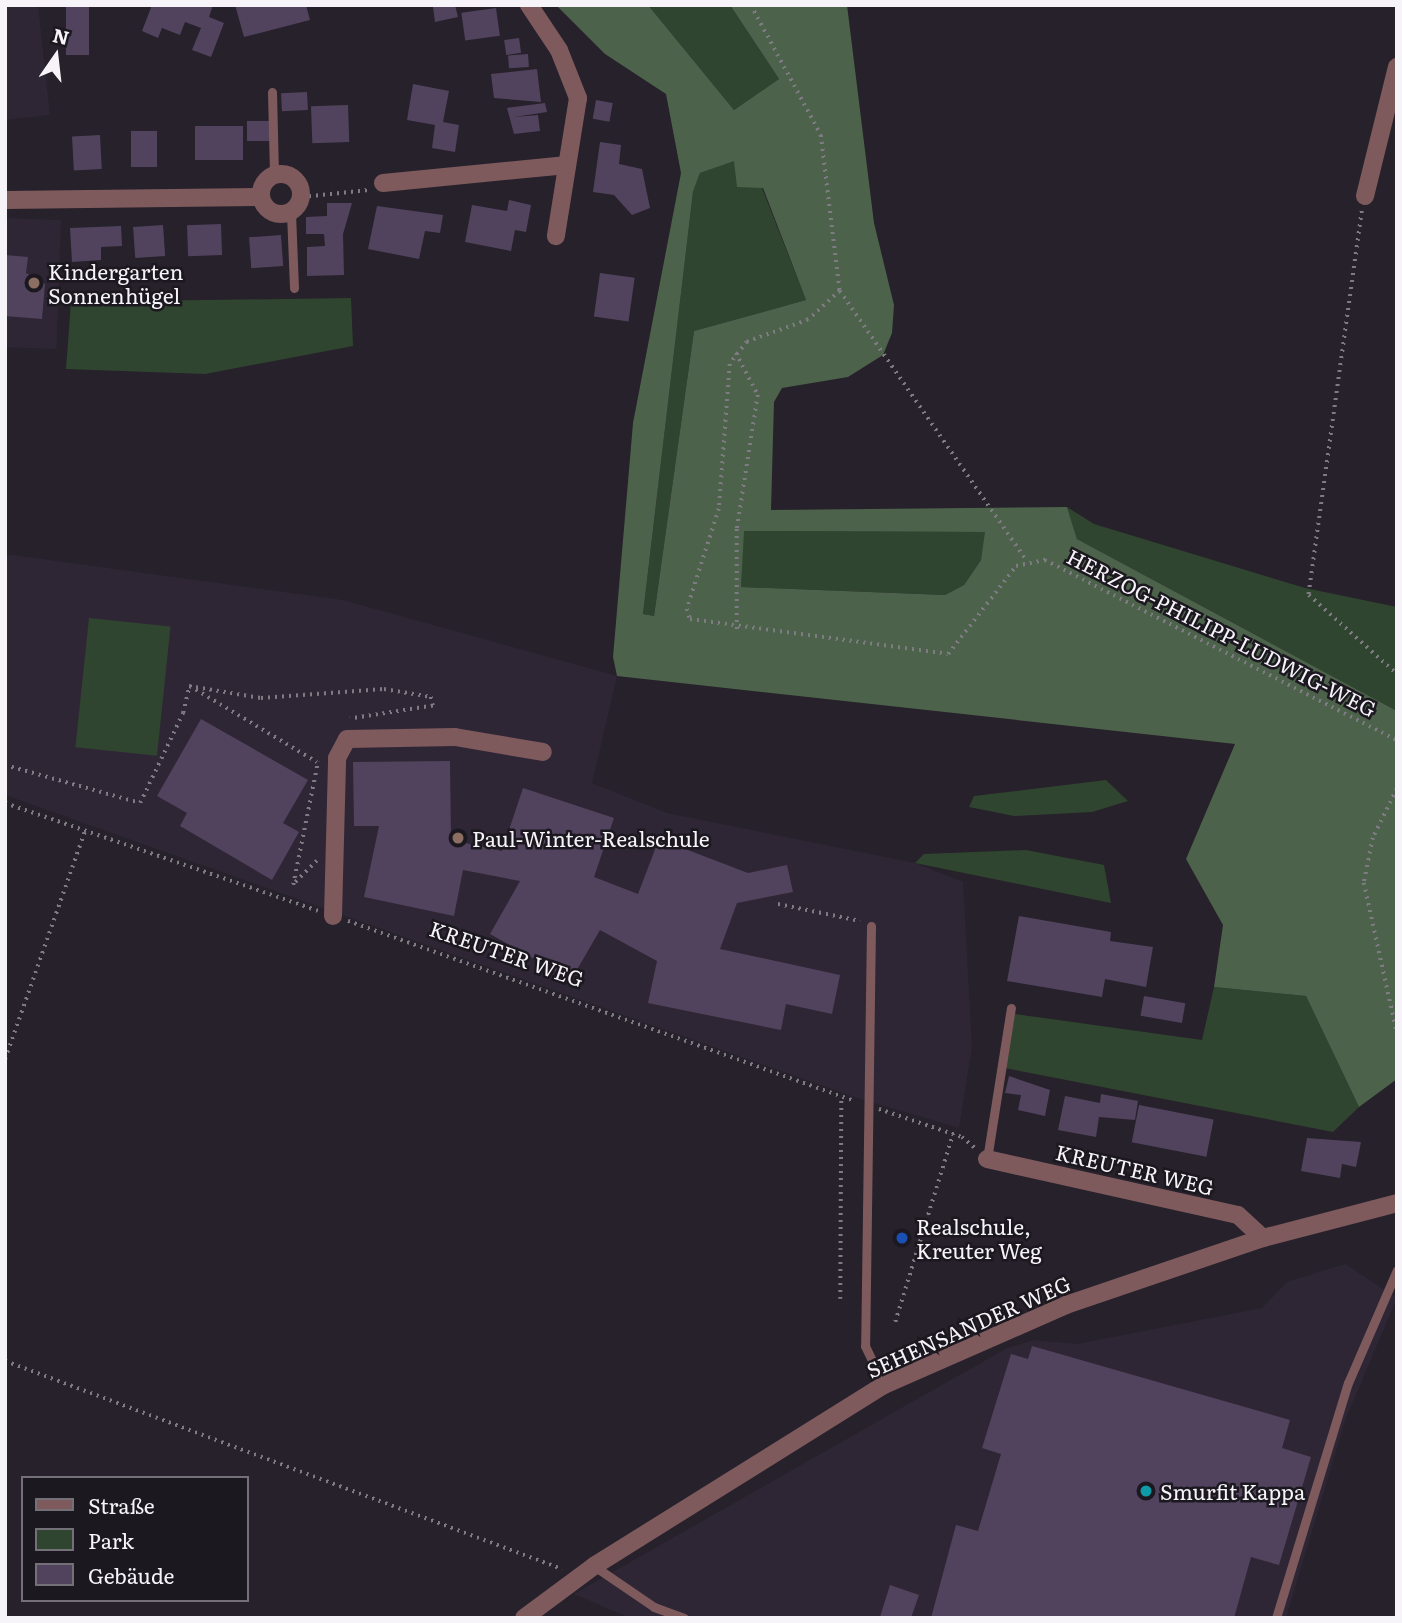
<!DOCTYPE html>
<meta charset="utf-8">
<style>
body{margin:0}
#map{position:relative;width:1402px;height:1623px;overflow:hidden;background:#26212a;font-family:Literata,serif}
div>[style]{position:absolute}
.built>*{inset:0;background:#2e2635;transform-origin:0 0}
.green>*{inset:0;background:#30452f;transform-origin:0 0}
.forest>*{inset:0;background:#4c624a}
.building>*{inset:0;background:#51435d;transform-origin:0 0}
.path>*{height:3.5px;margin-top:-1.75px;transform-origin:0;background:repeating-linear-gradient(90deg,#7f7b83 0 2px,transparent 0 7px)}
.lane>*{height:9px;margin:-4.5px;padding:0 4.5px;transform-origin:4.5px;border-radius:4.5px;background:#7e5a5d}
.street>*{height:18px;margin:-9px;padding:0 9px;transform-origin:9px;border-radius:9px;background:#7e5a5d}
.street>.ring{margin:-9px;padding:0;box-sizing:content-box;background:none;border:18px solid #7e5a5d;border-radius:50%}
.dots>*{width:19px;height:19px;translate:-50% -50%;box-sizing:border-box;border:4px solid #1c1820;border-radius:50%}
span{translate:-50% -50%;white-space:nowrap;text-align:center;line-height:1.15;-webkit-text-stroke:5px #1c1820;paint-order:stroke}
.poi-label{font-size:21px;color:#f6f3f9}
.left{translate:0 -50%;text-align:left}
.street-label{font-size:21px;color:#f6f3f9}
.frame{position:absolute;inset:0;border:7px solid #f6f3f9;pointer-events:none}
.legend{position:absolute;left:21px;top:1476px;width:228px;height:126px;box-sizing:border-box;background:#1c1820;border:2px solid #737077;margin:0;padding:9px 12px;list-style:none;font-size:21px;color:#f6f3f9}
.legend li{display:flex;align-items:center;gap:14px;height:35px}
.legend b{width:35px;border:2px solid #737077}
.north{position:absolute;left:21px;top:21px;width:70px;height:70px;-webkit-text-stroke:5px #1c1820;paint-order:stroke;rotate:14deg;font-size:19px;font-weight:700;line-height:28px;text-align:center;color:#f6f3f9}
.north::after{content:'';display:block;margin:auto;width:24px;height:32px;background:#f6f3f9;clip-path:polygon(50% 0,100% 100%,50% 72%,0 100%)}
</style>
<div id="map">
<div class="built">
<i style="clip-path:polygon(5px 5px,38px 5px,50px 115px,5px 120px)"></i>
<i style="left:5px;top:218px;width:56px;height:129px;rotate:2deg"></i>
<i style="clip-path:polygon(5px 554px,343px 600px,617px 676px,592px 783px,667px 813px,915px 863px,963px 882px,972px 1047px,959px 1128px,854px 1097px,5px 795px)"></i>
<i style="clip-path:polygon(1345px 1264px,1397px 1298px,1346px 1418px,1286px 1618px,630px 1618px,574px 1594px,1007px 1348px,1034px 1340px,1077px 1344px,1262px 1308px,1287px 1282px)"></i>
</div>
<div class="green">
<i style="clip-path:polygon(648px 5px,730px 5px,779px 79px,734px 110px)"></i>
<i style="clip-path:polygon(734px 160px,762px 188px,806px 300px,694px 331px,654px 616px,643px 614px,693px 192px,700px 173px)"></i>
<i style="clip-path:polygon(351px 298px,353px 346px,205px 374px,66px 369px,71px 302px)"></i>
<i style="clip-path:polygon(1067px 507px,1094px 524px,1305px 588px,1397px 607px,1397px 711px,1077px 539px)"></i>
<i style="clip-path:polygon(743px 531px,986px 532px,981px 560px,964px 585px,945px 595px,741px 587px)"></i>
<i style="left:89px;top:618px;width:82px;height:130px;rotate:6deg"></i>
<i style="clip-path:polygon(1106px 780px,1128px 801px,1092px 812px,1014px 816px,969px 807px,974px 796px)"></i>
<i style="clip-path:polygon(1026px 850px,1104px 865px,1111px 903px,915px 863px,924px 854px)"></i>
<i style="clip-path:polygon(1214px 987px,1306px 996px,1359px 1107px,1333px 1132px,1005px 1068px,1015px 1014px,1202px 1040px)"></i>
</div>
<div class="forest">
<i style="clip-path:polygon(evenodd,556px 5px,648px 5px,734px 110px,779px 79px,730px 5px,847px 5px,874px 223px,894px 305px,892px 333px,883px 355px,848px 377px,782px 388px,774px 402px,771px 510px,1067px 507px,1077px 539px,1397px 711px,1397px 1079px,1359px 1107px,1306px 996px,1214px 987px,1223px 925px,1186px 859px,1235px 744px,617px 676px,613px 657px,633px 423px,681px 173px,666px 94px,605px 54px,556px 5px,734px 161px,737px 187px,763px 188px,806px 300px,694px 331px,654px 616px,643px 614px,693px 192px,700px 173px,734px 161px,556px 5px,744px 531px,985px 532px,981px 560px,964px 585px,945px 595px,741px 587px,744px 531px)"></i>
</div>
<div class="building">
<i style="left:66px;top:5px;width:23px;height:50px"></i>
<i style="clip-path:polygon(152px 5px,213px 5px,209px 17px,224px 23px,211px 57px,192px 50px,201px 28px,185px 22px,180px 35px,162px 28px,158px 38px,142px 31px)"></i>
<i style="clip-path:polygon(235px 5px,306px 5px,310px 20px,244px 37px)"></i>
<i style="clip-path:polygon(455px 5px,458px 17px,435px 22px,433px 7px)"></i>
<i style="left:496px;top:8px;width:28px;height:35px;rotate:82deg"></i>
<i style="left:519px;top:38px;width:15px;height:15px;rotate:82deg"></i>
<i style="left:528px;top:54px;width:13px;height:20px;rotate:86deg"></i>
<i style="clip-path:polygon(537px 69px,541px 102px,494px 98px,491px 74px)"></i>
<i style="clip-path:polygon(413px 84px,449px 91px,443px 122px,459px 125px,455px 152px,432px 148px,435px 125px,407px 120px)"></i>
<i style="left:307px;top:92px;width:18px;height:26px;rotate:87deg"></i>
<i style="left:596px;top:100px;width:17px;height:19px;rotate:10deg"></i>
<i style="clip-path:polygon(545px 103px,547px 112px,514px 117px,538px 115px,540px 131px,514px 134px,507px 108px)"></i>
<i style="left:348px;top:105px;width:37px;height:37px;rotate:88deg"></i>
<i style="left:270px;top:121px;width:20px;height:23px;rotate:90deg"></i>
<i style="left:195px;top:126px;width:48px;height:34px"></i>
<i style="left:131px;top:131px;width:26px;height:36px"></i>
<i style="left:100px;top:135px;width:34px;height:28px;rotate:87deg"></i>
<i style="clip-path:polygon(600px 142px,621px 145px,619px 164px,642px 169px,650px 208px,632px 215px,614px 195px,593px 192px)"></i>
<i style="clip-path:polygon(509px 200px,531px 205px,526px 232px,515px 230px,511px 251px,465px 242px,472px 205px,507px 211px)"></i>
<i style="clip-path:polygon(327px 203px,352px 203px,343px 234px,344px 275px,307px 276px,307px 247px,325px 246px,324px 234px,306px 234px,306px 217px,327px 216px)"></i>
<i style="clip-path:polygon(377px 206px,443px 215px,440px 233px,425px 231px,419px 259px,368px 249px)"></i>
<i style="left:221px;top:224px;width:31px;height:34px;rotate:88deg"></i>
<i style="left:163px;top:225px;width:31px;height:30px;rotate:86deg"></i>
<i style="clip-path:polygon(121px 226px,122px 246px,101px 247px,101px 260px,72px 262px,70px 228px)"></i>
<i style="left:281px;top:235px;width:31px;height:32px;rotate:86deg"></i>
<i style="clip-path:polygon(5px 255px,28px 257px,26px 273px,45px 284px,42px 319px,5px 316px)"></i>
<i style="left:600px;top:273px;width:35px;height:44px;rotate:8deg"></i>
<i style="clip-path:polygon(201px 719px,308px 780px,283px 823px,299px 832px,272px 880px,180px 826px,187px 813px,157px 796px)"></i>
<i style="clip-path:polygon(450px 761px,451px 840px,502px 851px,523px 788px,614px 818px,594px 877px,638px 894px,659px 839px,748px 873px,787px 865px,793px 892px,737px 903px,720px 949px,840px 975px,832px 1014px,786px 1004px,781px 1030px,648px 1003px,657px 961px,600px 930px,571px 980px,490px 934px,520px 881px,463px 870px,454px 916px,364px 897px,379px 826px,354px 826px,353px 762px)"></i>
<i style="clip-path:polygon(1019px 916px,1111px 932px,1110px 941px,1153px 947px,1146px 987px,1105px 979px,1102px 997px,1007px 981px)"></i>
<i style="left:1144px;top:996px;width:42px;height:20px;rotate:10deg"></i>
<i style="clip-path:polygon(1009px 1076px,1050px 1090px,1045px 1116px,1018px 1110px,1021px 1095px,1005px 1093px)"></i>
<i style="clip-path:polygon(1101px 1094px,1138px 1101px,1135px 1120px,1099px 1117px,1096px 1137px,1058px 1130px,1065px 1096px,1100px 1103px)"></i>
<i style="left:1139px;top:1105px;width:76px;height:38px;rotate:11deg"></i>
<i style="clip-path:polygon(1307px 1138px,1361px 1142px,1356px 1167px,1342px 1164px,1340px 1178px,1301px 1171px)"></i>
<i style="clip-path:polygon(1032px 1346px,1290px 1420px,1282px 1448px,1311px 1457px,1279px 1565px,1251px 1557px,1234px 1618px,931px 1618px,956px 1525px,978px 1531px,1001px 1454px,982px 1448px,1011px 1354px,1028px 1359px)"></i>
<i style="clip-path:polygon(890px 1585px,919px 1595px,911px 1618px,880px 1617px)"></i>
</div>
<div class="path">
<i style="left:751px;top:5px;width:148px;rotate:61.7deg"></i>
<i style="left:821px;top:135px;width:157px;rotate:83.1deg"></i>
<i style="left:840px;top:291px;width:43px;rotate:137.8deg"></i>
<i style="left:808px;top:320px;width:65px;rotate:160.2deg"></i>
<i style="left:747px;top:342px;width:28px;rotate:128deg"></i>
<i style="left:730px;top:364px;width:145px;rotate:94.3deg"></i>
<i style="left:719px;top:509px;width:105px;rotate:107.7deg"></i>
<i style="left:687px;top:609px;width:10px;rotate:73deg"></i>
<i style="left:690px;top:619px;width:260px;rotate:7.7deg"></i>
<i style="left:948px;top:654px;width:111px;rotate:-52.3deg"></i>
<i style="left:1016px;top:566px;width:30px;rotate:-12deg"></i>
<i style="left:1045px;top:560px;width:395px;rotate:27.1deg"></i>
<i style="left:302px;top:197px;width:67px;rotate:-6deg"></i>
<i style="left:1362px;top:211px;width:388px;rotate:97.9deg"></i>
<i style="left:1309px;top:595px;width:118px;rotate:41.9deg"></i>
<i style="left:840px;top:291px;width:328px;rotate:55.3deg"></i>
<i style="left:736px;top:353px;width:47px;rotate:62.4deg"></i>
<i style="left:758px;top:395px;width:136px;rotate:98.9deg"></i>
<i style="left:737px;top:529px;width:101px;rotate:90deg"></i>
<i style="left:189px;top:686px;width:73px;rotate:9.5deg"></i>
<i style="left:261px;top:698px;width:123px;rotate:-4.2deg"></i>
<i style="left:384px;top:689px;width:48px;rotate:9.7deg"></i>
<i style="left:431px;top:697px;width:9px;rotate:77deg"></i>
<i style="left:433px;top:706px;width:84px;rotate:171.1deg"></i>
<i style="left:190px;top:686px;width:148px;rotate:30.9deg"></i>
<i style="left:5px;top:765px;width:140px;rotate:15.7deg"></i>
<i style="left:140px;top:803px;width:100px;rotate:-64.5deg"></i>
<i style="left:183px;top:713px;width:28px;rotate:-77deg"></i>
<i style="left:1397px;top:789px;width:55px;rotate:116.1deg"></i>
<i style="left:1373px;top:838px;width:46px;rotate:101.3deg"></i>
<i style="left:1364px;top:883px;width:154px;rotate:77.6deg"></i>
<i style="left:5px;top:803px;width:331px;rotate:19deg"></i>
<i style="left:317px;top:861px;width:34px;rotate:135deg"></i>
<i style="left:293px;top:885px;width:126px;rotate:-78.6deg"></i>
<i style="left:778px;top:904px;width:84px;rotate:11.7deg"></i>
<i style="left:348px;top:921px;width:538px;rotate:19.55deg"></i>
<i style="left:5px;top:1059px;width:243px;rotate:-70.7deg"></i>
<i style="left:879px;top:1109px;width:88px;rotate:18.6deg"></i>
<i style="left:962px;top:1137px;width:17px;rotate:40deg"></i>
<i style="left:840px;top:1299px;width:202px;rotate:-89.7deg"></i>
<i style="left:895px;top:1322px;width:197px;rotate:-72.9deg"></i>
<i style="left:5px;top:1361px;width:595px;rotate:20.48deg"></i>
</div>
<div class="lane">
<i style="left:272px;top:92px;width:82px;rotate:88.6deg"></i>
<i style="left:291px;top:213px;width:75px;rotate:87.7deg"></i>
<i style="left:871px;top:926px;width:420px;rotate:90.8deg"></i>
<i style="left:865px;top:1346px;width:43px;rotate:64deg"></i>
<i style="left:987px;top:1159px;width:153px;rotate:-81deg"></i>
<i style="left:594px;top:1566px;width:73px;rotate:34.3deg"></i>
<i style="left:654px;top:1607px;width:32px;rotate:20deg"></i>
<i style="left:1276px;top:1618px;width:246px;rotate:-73deg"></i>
<i style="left:1348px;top:1383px;width:123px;rotate:-66.6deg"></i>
</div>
<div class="street">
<i style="left:529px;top:5px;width:54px;rotate:56.3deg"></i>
<i style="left:559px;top:50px;width:52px;rotate:68.4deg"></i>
<i style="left:578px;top:98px;width:140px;rotate:99.1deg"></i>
<i class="ring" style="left:261px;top:174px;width:22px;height:22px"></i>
<i style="left:383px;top:183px;width:185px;rotate:-5.6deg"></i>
<i style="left:1365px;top:196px;width:133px;rotate:-76.1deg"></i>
<i style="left:5px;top:200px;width:256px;rotate:-0.7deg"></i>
<i style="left:333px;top:916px;width:158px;rotate:-88.5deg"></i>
<i style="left:337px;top:758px;width:21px;rotate:-62deg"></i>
<i style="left:347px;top:739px;width:108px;rotate:-1.1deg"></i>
<i style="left:455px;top:737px;width:89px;rotate:9.7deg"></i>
<i style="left:987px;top:1159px;width:257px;rotate:12.6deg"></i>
<i style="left:1238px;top:1215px;width:34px;rotate:43deg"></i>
<i style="left:524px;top:1618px;width:87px;rotate:-36.6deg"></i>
<i style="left:594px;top:1566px;width:342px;rotate:-32deg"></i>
<i style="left:884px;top:1385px;width:199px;rotate:-23.7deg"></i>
<i style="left:1066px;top:1305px;width:208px;rotate:-18.8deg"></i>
<i style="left:1263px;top:1238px;width:138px;rotate:-14.6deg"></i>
</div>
<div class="dots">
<i style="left:34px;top:283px;background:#8d6e63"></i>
<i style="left:458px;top:838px;background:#8d6e63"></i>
<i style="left:902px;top:1238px;background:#1a4fb4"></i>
<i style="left:1146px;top:1491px;background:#0f9aa8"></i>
</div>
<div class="poi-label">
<span class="left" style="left:48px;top:283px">Kindergarten<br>Sonnenhügel</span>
<span class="left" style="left:472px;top:838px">Paul-Winter-Realschule</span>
<span class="left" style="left:916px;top:1238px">Realschule,<br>Kreuter Weg</span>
<span class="left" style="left:1160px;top:1491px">Smurfit Kappa</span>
</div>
<div class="street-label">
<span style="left:1222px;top:632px;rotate:27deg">HERZOG-PHILIPP-LUDWIG-WEG</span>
<span style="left:507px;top:953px;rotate:19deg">KREUTER WEG</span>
<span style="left:1135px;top:1169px;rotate:13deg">KREUTER WEG</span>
<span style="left:968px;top:1326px;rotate:-24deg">SEHENSANDER WEG</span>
</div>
<div class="frame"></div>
<ul class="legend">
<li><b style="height:9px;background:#7e5a5d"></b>Straße</li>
<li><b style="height:19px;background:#30452f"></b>Park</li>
<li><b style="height:19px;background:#51435d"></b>Gebäude</li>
</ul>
<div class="north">N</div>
</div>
